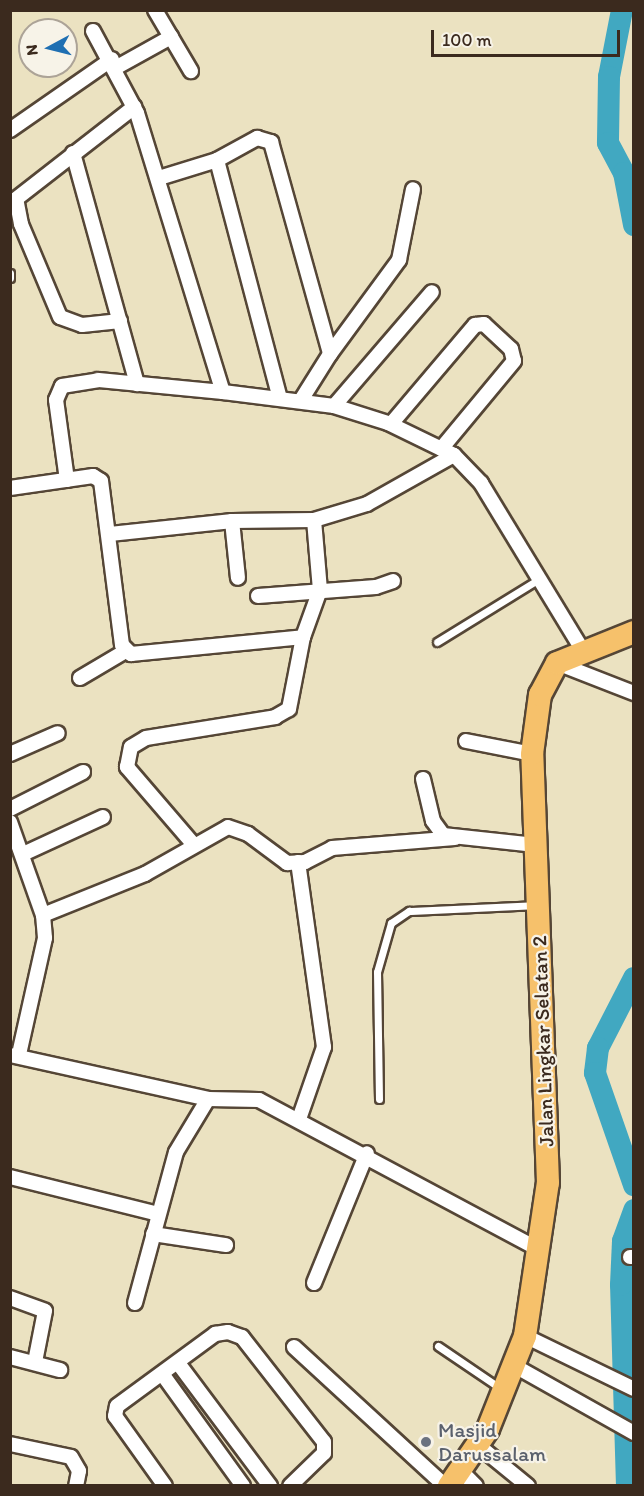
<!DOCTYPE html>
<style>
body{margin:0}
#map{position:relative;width:644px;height:1496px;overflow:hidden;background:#ebe2c1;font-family:Itim,sans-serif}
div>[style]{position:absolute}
.river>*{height:22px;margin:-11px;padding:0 11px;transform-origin:11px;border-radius:11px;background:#41a8c1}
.roads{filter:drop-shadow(2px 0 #554636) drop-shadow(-2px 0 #554636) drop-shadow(0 2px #554636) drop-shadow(0 -2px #554636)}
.service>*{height:7px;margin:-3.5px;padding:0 3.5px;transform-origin:3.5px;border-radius:3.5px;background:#fff}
.minor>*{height:14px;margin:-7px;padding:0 7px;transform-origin:7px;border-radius:7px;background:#fff}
.trunk>*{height:22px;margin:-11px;padding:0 11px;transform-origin:11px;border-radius:11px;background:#f6c16b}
.dots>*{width:16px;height:16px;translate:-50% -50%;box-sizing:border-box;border:3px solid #f7f3e8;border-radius:50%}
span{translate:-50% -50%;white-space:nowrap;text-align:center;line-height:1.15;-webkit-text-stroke:4.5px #f7f3e8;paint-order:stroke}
.street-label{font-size:21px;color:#3b2a1e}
.worship-label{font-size:21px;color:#5b616d}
.left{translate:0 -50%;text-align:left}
.frame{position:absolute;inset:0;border:12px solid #3b2a1e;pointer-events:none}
.north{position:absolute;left:18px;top:18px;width:60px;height:60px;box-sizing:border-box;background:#f7f3e8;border:2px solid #aca397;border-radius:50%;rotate:263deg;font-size:16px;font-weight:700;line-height:24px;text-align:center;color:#3b2a1e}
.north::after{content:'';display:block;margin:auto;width:21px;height:27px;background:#1f6fb2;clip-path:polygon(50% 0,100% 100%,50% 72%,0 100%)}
.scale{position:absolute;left:431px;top:30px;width:189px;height:27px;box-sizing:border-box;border:3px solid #3b2a1e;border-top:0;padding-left:8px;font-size:18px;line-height:21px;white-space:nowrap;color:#3b2a1e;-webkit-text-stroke:4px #f7f3e8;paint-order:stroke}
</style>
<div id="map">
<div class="river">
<i style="left:622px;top:10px;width:68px;rotate:101deg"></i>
<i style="left:609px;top:77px;width:66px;rotate:90.9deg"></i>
<i style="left:608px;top:143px;width:34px;rotate:62deg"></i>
<i style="left:624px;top:173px;width:53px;rotate:79.1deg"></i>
<i style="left:634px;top:978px;width:79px;rotate:117.2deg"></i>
<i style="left:598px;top:1048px;width:25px;rotate:97deg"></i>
<i style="left:595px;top:1073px;width:119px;rotate:70.8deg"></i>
<i style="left:627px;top:1486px;width:201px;rotate:-91.7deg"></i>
<i style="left:621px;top:1285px;width:44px;rotate:-87.4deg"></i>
<i style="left:623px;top:1241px;width:33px;rotate:-70deg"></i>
</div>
<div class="roads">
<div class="service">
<i style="left:10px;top:273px;width:5px;rotate:90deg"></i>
<i style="left:437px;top:642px;width:120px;rotate:-31.7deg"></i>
<i style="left:379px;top:1099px;width:127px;rotate:-90.9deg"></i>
<i style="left:377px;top:972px;width:51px;rotate:-74.1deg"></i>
<i style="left:391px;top:923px;width:22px;rotate:-34deg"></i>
<i style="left:409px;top:911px;width:126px;rotate:-2.7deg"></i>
<i style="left:438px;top:1346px;width:75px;rotate:34.1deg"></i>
</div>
<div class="minor">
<i style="left:155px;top:10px;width:71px;rotate:59.5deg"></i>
<i style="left:93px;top:31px;width:93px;rotate:61.8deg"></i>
<i style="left:137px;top:113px;width:292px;rotate:72.9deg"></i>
<i style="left:223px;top:392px;width:112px;rotate:7.2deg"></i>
<i style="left:334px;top:406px;width:57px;rotate:17.5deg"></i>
<i style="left:388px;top:423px;width:73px;rotate:25.9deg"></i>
<i style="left:454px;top:455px;width:39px;rotate:46deg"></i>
<i style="left:481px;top:483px;width:197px;rotate:58.7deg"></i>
<i style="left:117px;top:67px;width:62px;rotate:-29.1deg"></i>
<i style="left:10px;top:130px;width:124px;rotate:-34.8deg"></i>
<i style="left:73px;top:153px;width:240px;rotate:74.5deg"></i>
<i style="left:159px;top:178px;width:61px;rotate:-17.2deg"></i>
<i style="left:120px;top:321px;width:38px;rotate:174deg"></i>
<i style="left:82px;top:325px;width:23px;rotate:-160deg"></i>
<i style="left:60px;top:317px;width:101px;rotate:-112.8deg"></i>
<i style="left:21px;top:224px;width:25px;rotate:-101deg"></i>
<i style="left:16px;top:199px;width:150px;rotate:-37.9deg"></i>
<i style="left:330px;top:354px;width:117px;rotate:-53.7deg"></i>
<i style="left:399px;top:260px;width:72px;rotate:-78.8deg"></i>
<i style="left:279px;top:395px;width:243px;rotate:-104.8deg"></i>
<i style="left:217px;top:160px;width:46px;rotate:-28.8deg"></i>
<i style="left:257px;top:138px;width:15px;rotate:16deg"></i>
<i style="left:271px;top:142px;width:220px;rotate:74.4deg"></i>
<i style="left:330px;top:354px;width:54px;rotate:122.2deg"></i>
<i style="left:334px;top:406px;width:150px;rotate:-49.3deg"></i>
<i style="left:391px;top:424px;width:130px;rotate:-49.7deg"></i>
<i style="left:475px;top:325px;width:9px;rotate:-6deg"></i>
<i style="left:484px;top:324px;width:37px;rotate:43deg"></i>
<i style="left:511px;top:349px;width:12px;rotate:76deg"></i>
<i style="left:514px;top:361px;width:114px;rotate:129.7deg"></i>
<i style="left:67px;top:480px;width:81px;rotate:-97.8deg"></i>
<i style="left:56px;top:400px;width:15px;rotate:-67deg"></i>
<i style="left:62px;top:386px;width:36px;rotate:-9deg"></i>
<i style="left:98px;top:380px;width:126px;rotate:5.5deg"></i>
<i style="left:10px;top:488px;width:84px;rotate:-8.2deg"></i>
<i style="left:93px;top:476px;width:9px;rotate:32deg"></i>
<i style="left:101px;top:481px;width:165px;rotate:82.7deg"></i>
<i style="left:122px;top:645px;width:13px;rotate:45deg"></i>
<i style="left:131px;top:654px;width:173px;rotate:-5.6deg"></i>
<i style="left:303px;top:637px;width:50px;rotate:-70.1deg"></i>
<i style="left:320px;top:590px;width:70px;rotate:-94.9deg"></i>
<i style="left:314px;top:520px;width:55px;rotate:-16.8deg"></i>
<i style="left:367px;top:504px;width:100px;rotate:-29.4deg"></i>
<i style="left:232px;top:521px;width:82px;rotate:-0.7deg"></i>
<i style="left:110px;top:534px;width:123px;rotate:-6.1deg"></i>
<i style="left:232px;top:521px;width:57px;rotate:84deg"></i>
<i style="left:258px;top:596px;width:118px;rotate:-4.4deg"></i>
<i style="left:376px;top:587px;width:18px;rotate:-19deg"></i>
<i style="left:557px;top:663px;width:83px;rotate:21.3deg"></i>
<i style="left:80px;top:678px;width:51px;rotate:-30.6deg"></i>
<i style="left:466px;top:741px;width:67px;rotate:11.1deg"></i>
<i style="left:10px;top:754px;width:52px;rotate:-23.6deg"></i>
<i style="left:423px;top:779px;width:43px;rotate:76.6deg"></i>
<i style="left:433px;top:821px;width:17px;rotate:54deg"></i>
<i style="left:443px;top:835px;width:93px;rotate:6.2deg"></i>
<i style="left:10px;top:809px;width:82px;rotate:-26.9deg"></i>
<i style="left:10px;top:822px;width:99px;rotate:70.5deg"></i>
<i style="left:43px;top:915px;width:23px;rotate:85deg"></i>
<i style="left:45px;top:938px;width:119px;rotate:102.6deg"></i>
<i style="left:194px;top:845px;width:103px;rotate:-130.7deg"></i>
<i style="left:127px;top:767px;width:20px;rotate:-79deg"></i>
<i style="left:131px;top:747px;width:17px;rotate:-31deg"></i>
<i style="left:146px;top:738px;width:131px;rotate:-9.2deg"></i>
<i style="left:275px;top:717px;width:16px;rotate:-30deg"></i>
<i style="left:289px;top:709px;width:73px;rotate:-79deg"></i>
<i style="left:23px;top:854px;width:88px;rotate:-24.8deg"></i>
<i style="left:298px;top:862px;width:187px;rotate:82deg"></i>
<i style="left:324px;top:1047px;width:76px;rotate:109.1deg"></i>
<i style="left:43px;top:915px;width:110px;rotate:-21.9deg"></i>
<i style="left:145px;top:874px;width:95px;rotate:-29.5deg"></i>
<i style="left:228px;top:827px;width:21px;rotate:19deg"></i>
<i style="left:248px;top:834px;width:49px;rotate:36.6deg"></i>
<i style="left:287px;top:863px;width:18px;rotate:-3deg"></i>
<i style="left:305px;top:862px;width:30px;rotate:-27deg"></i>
<i style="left:332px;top:848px;width:123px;rotate:-4.6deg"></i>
<i style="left:10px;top:1055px;width:203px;rotate:12.5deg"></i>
<i style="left:208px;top:1099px;width:51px;rotate:1.1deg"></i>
<i style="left:259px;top:1100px;width:316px;rotate:28.1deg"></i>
<i style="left:10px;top:1177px;width:153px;rotate:14deg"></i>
<i style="left:153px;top:1234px;width:74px;rotate:8.6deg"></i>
<i style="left:630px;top:1257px;width:4px"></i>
<i style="left:314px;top:1283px;width:140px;rotate:-67.8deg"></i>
<i style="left:10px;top:1298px;width:37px;rotate:20deg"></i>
<i style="left:45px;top:1311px;width:52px;rotate:101.1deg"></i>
<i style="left:135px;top:1303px;width:156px;rotate:-74.8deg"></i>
<i style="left:176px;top:1152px;width:62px;rotate:-58.9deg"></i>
<i style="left:525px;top:1336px;width:121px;rotate:25.9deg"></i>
<i style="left:294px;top:1347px;width:205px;rotate:42.6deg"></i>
<i style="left:10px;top:1357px;width:52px;rotate:14.6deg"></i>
<i style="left:178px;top:1363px;width:154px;rotate:53.2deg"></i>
<i style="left:513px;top:1365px;width:139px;rotate:29.3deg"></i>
<i style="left:163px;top:1375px;width:137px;rotate:54.2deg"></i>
<i style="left:10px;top:1444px;width:62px;rotate:12deg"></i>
<i style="left:71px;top:1457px;width:16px;rotate:60deg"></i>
<i style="left:79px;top:1471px;width:15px;rotate:101deg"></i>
<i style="left:479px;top:1446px;width:63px;rotate:39.2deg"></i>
<i style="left:461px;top:1471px;width:21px;rotate:45deg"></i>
<i style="left:165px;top:1486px;width:86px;rotate:-125.5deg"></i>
<i style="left:115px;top:1416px;width:10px;rotate:-79deg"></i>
<i style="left:117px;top:1406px;width:122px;rotate:-36.3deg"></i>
<i style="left:215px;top:1334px;width:13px;rotate:-9deg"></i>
<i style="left:228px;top:1332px;width:15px;rotate:20deg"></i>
<i style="left:242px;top:1337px;width:133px;rotate:52deg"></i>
<i style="left:324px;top:1442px;width:11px;rotate:90deg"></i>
<i style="left:324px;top:1453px;width:47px;rotate:135.9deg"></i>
</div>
<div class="trunk">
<i style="left:449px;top:1486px;width:69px;rotate:-55.6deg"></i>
<i style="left:488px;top:1429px;width:100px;rotate:-68.3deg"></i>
<i style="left:525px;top:1336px;width:155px;rotate:-81.5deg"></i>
<i style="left:548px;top:1183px;width:429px;rotate:-92.1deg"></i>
<i style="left:532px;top:754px;width:60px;rotate:-82.3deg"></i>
<i style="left:540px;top:695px;width:36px;rotate:-62deg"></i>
<i style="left:557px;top:663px;width:83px;rotate:-21.9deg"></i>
</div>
</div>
<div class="dots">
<i style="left:426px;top:1442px;background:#6b7280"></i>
</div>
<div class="street-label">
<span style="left:543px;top:1041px;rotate:-92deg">Jalan Lingkar Selatan 2</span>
</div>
<div class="worship-label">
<span class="left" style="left:438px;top:1442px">Masjid<br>Darussalam</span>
</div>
<div class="frame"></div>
<div class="north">N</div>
<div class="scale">100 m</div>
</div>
